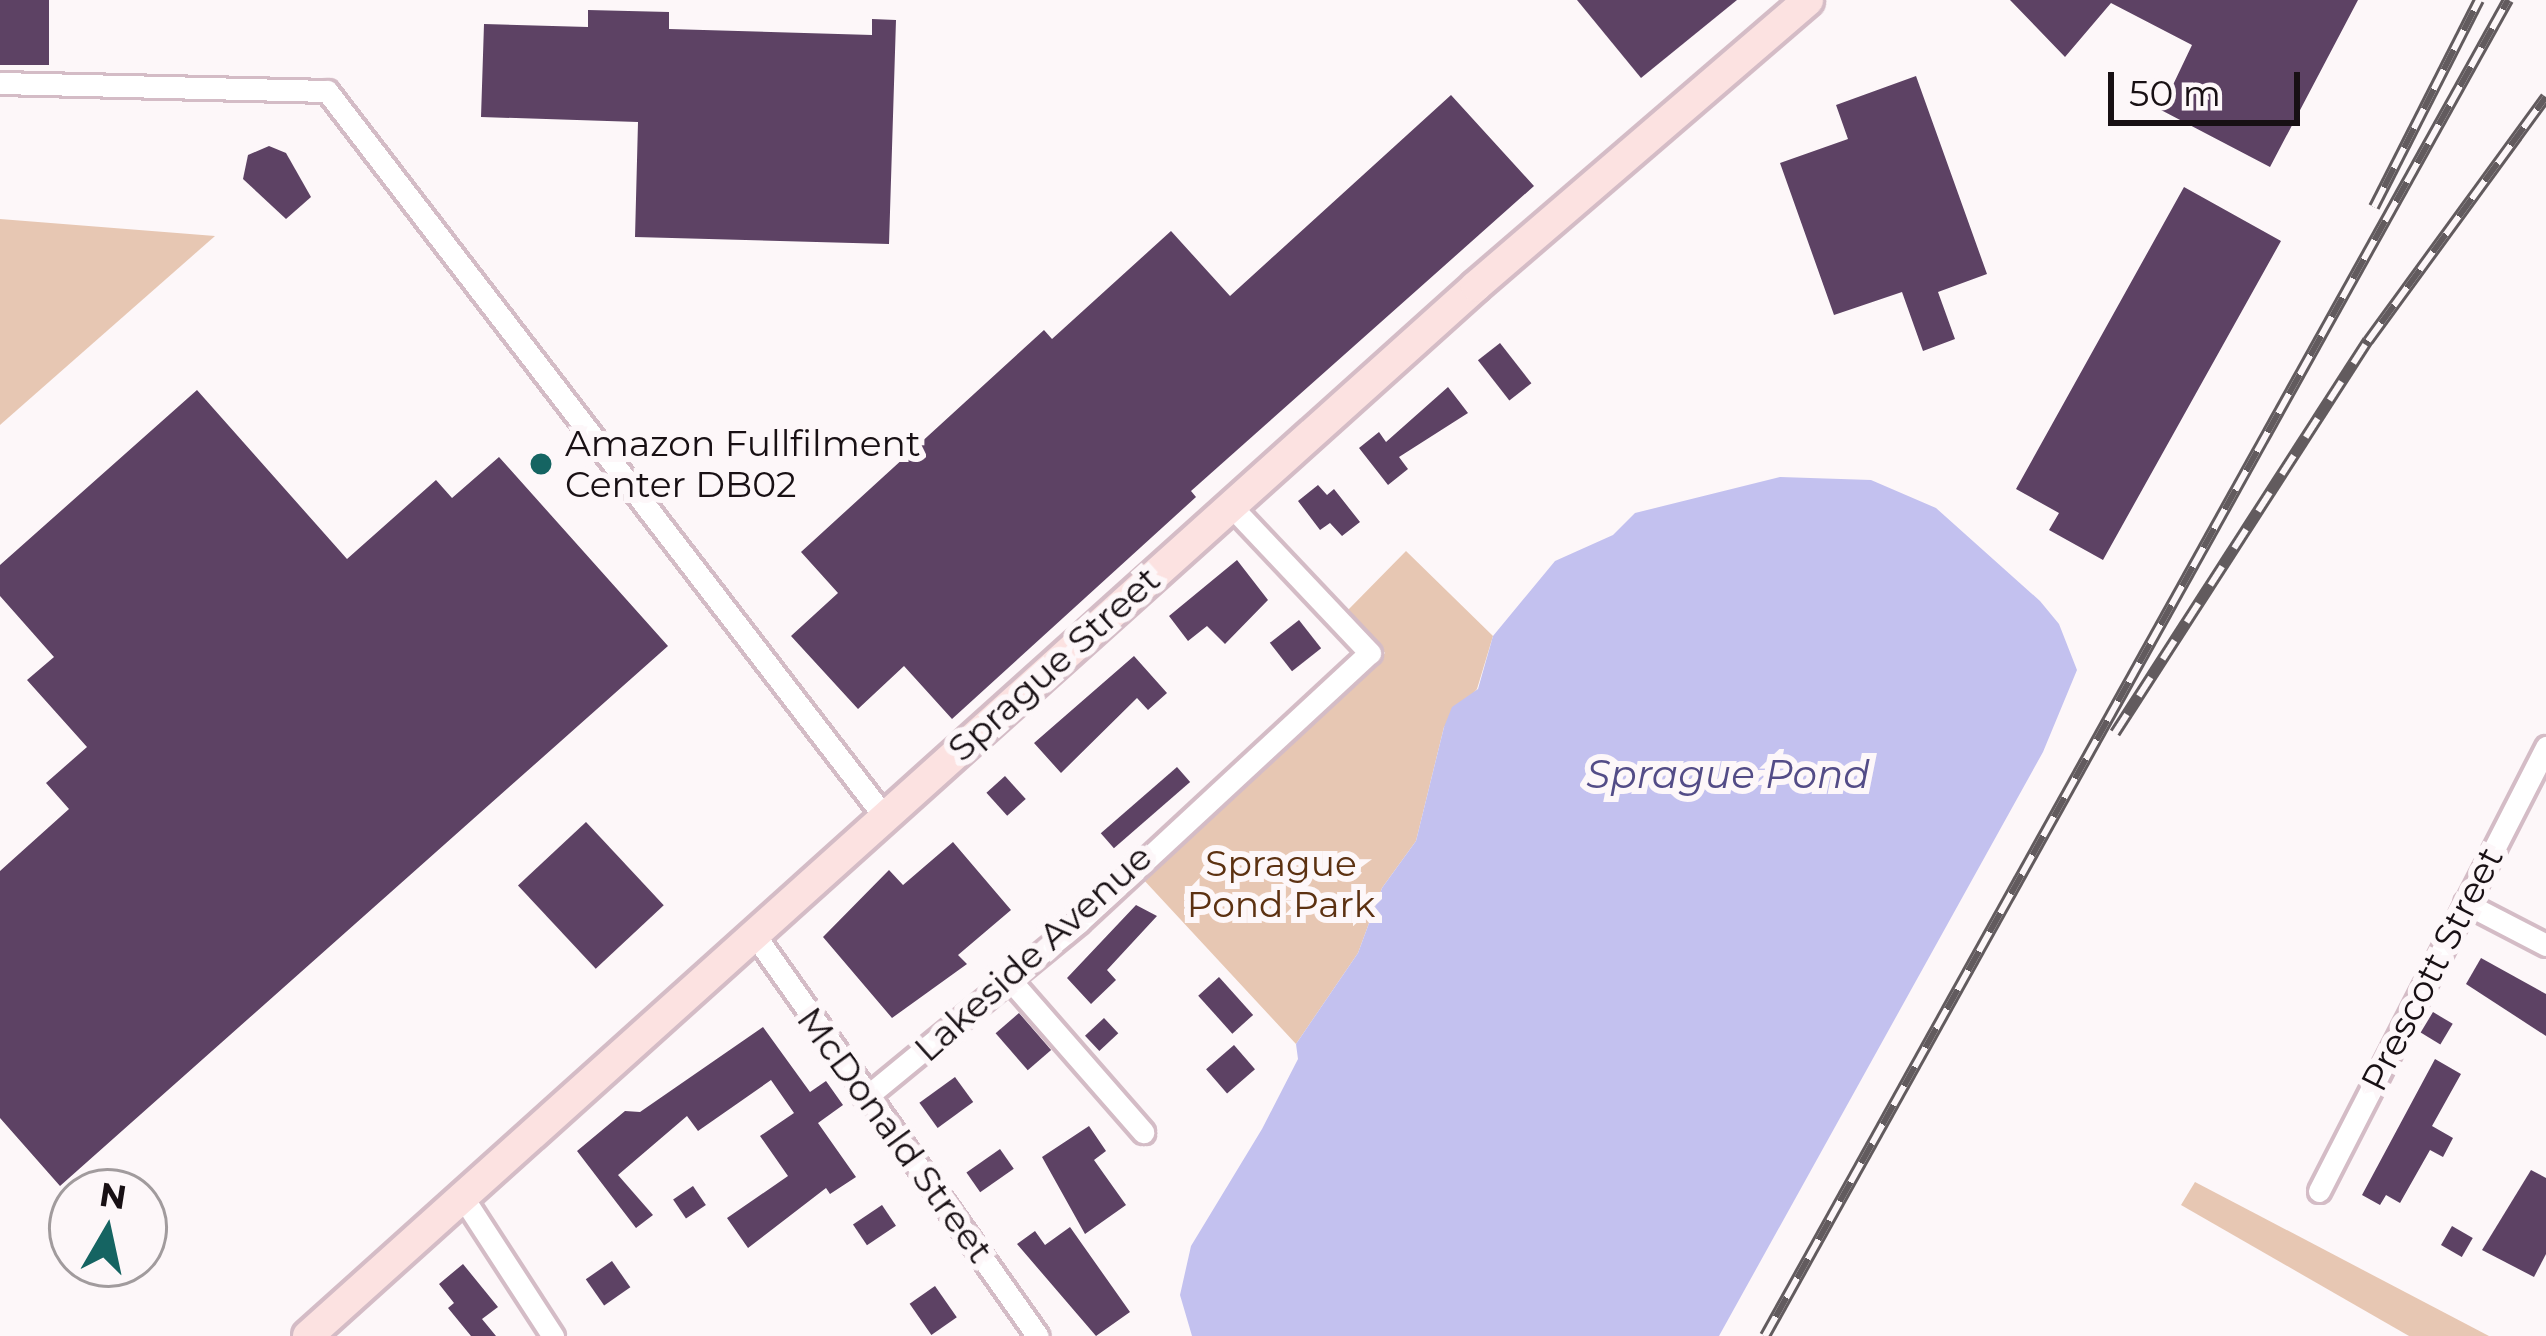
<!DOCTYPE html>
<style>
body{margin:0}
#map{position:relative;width:2546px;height:1336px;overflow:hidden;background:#fdf7f9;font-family:Montserrat,sans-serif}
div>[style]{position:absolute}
.green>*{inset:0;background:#e7c7b3}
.water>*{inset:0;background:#c3c1ef}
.building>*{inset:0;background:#5d4264;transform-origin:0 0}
.roads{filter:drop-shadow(3px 0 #d4bcc6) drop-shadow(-3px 0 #d4bcc6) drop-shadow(0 3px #d4bcc6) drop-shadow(0 -3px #d4bcc6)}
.street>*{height:21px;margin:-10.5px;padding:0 10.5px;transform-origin:10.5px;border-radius:10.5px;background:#fff}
.secondary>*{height:30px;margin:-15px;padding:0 15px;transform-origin:15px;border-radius:15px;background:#fce2e1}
.rail>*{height:12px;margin-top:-6px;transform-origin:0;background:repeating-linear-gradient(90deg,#fdf7f9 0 22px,#625b5e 0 44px);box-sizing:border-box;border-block:3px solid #625b5e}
.dots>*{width:33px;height:33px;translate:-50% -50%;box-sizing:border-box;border:6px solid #fdf7f9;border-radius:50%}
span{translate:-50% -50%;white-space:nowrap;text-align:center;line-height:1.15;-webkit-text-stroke:12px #fdf7f9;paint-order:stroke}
.poi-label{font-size:36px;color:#181014}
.left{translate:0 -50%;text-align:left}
.street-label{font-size:36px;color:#181014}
.park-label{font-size:36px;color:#5c3111}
.water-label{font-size:39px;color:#534c87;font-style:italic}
.north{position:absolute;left:48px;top:1168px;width:120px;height:120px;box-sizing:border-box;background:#fdf7f9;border:3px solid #a19b9d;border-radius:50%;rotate:9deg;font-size:33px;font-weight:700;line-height:48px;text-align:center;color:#181014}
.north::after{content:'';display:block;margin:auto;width:42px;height:54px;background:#156462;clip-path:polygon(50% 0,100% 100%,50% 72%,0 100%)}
.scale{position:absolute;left:2108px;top:72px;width:192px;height:54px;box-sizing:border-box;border:6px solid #181014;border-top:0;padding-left:15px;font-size:36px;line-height:42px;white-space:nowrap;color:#181014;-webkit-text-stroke:9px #fdf7f9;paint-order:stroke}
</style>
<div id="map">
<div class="green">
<i style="clip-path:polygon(0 219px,215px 236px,0 425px)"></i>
<i style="clip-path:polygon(1406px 551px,1493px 636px,1477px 689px,1444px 727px,1416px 841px,1382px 888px,1358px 953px,1296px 1044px,1142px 878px,1385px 653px,1347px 611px)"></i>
<i style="clip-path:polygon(2195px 1182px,2260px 1216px,2489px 1336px,2409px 1336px,2181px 1205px)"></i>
</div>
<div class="water">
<i style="clip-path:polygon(1780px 477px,1871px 480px,1936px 508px,2040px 601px,2059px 624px,2077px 670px,2043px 752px,1719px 1336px,1192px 1336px,1180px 1295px,1191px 1246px,1262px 1129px,1298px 1059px,1296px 1044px,1358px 953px,1382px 888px,1416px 841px,1444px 727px,1452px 707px,1478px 689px,1493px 636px,1555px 561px,1613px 535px,1635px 513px)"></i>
</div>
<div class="building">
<i style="left:0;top:0;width:49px;height:65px"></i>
<i style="clip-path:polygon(1577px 0,1737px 0,1641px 78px)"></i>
<i style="clip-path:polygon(2010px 0,2358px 0,2270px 167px,2161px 110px,2192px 45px,2111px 3px,2065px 57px)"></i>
<i style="clip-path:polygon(588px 10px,669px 12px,669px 29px,872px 35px,872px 19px,896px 20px,889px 244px,635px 237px,638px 122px,481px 117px,484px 24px,588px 27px)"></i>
<i style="clip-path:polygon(1916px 76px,1987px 274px,1938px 292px,1955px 339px,1923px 351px,1902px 292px,1834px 315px,1780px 163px,1848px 139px,1836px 105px)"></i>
<i style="clip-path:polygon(1451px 95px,1534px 186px,1191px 491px,1196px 497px,952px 719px,904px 666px,858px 709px,791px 636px,838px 593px,801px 552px,1044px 330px,1052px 339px,1171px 231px,1230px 296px)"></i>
<i style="clip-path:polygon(269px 146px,286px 153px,311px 197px,286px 219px,243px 179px,248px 155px)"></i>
<i style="clip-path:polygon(2184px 187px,2281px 241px,2103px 560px,2049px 530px,2059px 513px,2016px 489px)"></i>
<i style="left:1500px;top:343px;width:51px;height:28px;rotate:52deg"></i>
<i style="clip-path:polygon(1448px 387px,1468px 413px,1399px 457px,1408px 469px,1388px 485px,1359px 448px,1379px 432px,1386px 442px)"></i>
<i style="clip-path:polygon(197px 390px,347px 559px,436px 480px,452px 498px,499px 457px,668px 646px,60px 1186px,0 1118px,0 871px,69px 809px,46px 783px,87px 747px,27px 680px,54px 657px,0 596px,0 565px)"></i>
<i style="clip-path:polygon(1318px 485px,1327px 495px,1334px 489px,1360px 522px,1342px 536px,1330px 523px,1320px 530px,1298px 501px)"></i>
<i style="clip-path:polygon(1237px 560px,1268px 600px,1225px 644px,1207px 626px,1188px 641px,1169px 616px)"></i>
<i style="left:1299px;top:620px;width:36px;height:37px;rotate:52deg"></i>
<i style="clip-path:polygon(1134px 656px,1167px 693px,1148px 710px,1137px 698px,1061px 773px,1034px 743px)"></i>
<i style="left:1177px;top:767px;width:20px;height:101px;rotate:49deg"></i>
<i style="left:1005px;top:776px;width:31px;height:25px;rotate:48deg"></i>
<i style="left:586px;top:822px;width:114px;height:93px;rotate:47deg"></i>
<i style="clip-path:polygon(953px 842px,1011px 910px,958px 955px,967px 964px,892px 1018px,823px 937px,889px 870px,903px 885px)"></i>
<i style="clip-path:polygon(1136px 905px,1157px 916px,1107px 970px,1116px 980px,1091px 1004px,1067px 978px)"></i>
<i style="clip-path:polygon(2481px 958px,2546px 994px,2546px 1036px,2466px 984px)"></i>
<i style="left:1219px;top:977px;width:51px;height:28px;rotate:48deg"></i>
<i style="left:2433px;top:1012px;width:23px;height:24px;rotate:31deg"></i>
<i style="left:1019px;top:1013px;width:49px;height:31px;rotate:49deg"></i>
<i style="left:1104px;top:1018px;width:21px;height:26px;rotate:47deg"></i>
<i style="clip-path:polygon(763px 1027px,810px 1092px,826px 1081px,843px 1105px,818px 1123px,856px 1177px,830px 1194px,826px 1188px,748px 1248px,727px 1218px,788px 1176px,760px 1136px,794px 1113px,771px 1080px,698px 1131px,687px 1116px,618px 1175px,653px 1215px,636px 1228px,577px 1151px,625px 1111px,640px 1112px)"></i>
<i style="left:1234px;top:1045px;width:32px;height:37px;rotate:49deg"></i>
<i style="clip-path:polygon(2435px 1059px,2461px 1074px,2432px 1126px,2453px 1138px,2443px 1157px,2430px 1150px,2400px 1203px,2386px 1195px,2380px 1205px,2362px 1195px)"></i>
<i style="left:955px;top:1077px;width:31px;height:44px;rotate:54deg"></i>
<i style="clip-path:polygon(1089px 1126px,1106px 1151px,1094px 1160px,1126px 1205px,1085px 1234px,1042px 1157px)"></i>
<i style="left:1000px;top:1149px;width:24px;height:41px;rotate:55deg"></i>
<i style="clip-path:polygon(2531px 1170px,2546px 1178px,2546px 1254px,2534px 1277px,2482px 1250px)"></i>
<i style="left:693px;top:1186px;width:23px;height:24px;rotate:56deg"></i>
<i style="left:882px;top:1205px;width:25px;height:35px;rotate:56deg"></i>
<i style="left:2452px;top:1226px;width:24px;height:22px;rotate:30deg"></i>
<i style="clip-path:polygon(1070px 1227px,1130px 1312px,1096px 1336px,1017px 1244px,1035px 1231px,1045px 1245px)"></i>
<i style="left:612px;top:1261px;width:32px;height:32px;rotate:55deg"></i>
<i style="clip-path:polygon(463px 1264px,498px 1307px,482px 1319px,496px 1336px,471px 1336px,448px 1308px,454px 1303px,439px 1284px)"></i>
<i style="left:935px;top:1286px;width:38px;height:31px;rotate:55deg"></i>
</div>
<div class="roads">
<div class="street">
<i style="left:0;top:83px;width:327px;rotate:1.4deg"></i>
<i style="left:327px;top:91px;width:914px;rotate:52.47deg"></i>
<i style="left:2465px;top:903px;width:91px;rotate:27.4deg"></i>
<i style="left:754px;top:934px;width:492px;rotate:54.8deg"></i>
<i style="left:1011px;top:981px;width:201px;rotate:48.8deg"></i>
<i style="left:865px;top:1098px;width:277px;rotate:-39.4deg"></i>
<i style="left:1079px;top:922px;width:396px;rotate:-42.8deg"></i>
<i style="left:1370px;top:653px;width:202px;rotate:-133.4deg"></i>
<i style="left:2319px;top:1191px;width:499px;rotate:-62.9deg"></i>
<i style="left:460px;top:1193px;width:171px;rotate:57deg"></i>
</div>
<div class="secondary">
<i style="left:308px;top:1336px;width:1571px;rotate:-41.95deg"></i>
<i style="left:1476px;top:286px;width:438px;rotate:-40.7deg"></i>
</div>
</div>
<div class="rail">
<i style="left:2374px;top:207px;width:232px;rotate:-63.1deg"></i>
<i style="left:2115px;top:733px;width:467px;rotate:-57.2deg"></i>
<i style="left:2368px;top:341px;width:302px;rotate:-53.9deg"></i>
<i style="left:1765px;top:1336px;width:1529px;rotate:-60.92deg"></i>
</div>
<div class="dots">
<i style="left:541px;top:464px;background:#156462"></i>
</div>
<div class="poi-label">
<span class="left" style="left:565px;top:464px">Amazon Fullfilment<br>Center DB02</span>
</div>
<div class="street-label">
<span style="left:1054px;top:664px;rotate:-42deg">Sprague Street</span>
<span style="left:1033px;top:953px;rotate:-42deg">Lakeside Avenue</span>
<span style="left:2432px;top:969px;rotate:-63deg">Prescott Street</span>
<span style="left:895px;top:1135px;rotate:54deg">McDonald Street</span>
</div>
<div class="park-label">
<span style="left:1281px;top:884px">Sprague<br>Pond Park</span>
</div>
<div class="water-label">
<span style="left:1728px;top:774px">Sprague Pond</span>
</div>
<div class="north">N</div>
<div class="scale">50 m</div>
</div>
